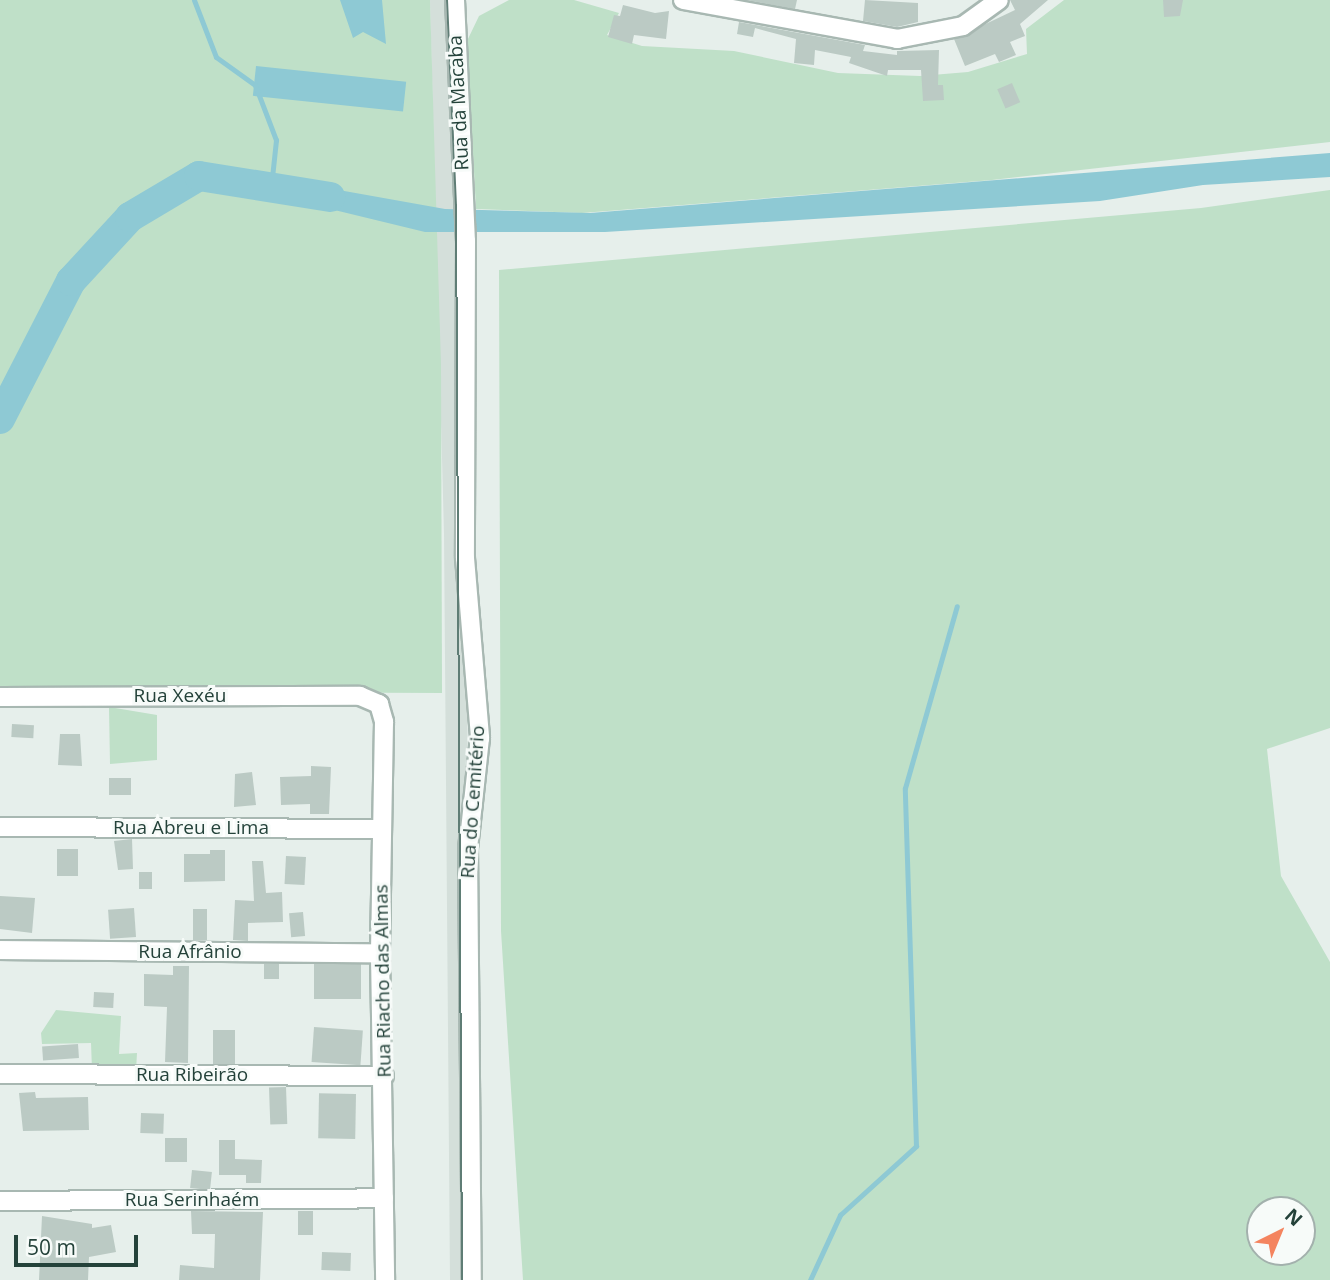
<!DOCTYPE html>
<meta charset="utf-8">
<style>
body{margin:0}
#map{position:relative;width:1330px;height:1280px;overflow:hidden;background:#e6efeb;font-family:"Open Sans",sans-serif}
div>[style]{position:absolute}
.built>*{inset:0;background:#d4dfda}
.green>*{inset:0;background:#bfe0c8}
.water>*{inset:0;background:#8ec9d4;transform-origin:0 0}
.stream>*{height:5px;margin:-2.5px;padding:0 2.5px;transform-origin:2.5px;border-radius:2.5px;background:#8ec9d4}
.river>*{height:30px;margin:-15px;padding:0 15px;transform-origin:15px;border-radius:15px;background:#8ec9d4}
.building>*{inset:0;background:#bbcac4;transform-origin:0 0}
.roads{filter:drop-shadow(2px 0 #a8b8b2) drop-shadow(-2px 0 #a8b8b2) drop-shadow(0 2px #a8b8b2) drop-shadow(0 -2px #a8b8b2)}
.street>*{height:18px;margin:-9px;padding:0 9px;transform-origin:9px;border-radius:9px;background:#fff}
.tram>*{height:2px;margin:-1px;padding:0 1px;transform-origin:1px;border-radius:1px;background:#5f7d75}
span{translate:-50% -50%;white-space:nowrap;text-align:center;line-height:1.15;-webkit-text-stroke:6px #f7fbf9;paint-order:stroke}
.street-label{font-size:19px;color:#24423a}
.north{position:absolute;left:1246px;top:1196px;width:70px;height:70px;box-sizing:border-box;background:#f7fbf9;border:2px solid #a3b1ad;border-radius:50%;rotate:43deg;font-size:19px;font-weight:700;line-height:28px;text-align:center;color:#24423a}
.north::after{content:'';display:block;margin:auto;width:24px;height:32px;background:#f4845f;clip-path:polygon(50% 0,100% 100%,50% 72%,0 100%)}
.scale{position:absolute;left:14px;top:1235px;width:124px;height:32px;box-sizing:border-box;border:4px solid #24423a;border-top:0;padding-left:9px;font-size:21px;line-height:24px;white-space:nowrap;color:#24423a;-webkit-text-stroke:5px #f7fbf9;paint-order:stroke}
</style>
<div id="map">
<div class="built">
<i style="clip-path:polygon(430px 0,455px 0,468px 767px,468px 1280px,450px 1280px,444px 534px)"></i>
</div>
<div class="green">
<i style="clip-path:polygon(0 0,430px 0,441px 365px,442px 693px,0 691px)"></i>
<i style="clip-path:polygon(509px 0,574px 0,619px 13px,607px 35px,642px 46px,734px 51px,838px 73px,920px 76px,968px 72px,1027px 54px,1026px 29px,1064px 0,1330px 0,1330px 142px,992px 180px,645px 208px,582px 213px,476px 209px,467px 41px,479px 16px)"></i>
<i style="clip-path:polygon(evenodd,1330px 190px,1330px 728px,1267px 749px,1281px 876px,1330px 962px,1330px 1280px,523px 1280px,501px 931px,499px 270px,1201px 208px,1330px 190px,1260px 1210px,1302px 1210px,1302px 1252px,1260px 1252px,1260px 1210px)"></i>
<i style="clip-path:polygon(109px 707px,157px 715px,157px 760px,110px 764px)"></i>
<i style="clip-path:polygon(56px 1010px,121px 1016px,119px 1054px,137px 1053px,136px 1071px,92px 1070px,91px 1043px,42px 1044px,41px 1033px)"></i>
</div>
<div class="water">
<i style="clip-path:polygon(340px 0,382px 0,386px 44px,363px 32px,353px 38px)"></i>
<i style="left:256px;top:66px;width:151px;height:30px;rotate:6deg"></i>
<i style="clip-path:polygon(1330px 153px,1330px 177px,1203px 185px,1100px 201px,605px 232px,425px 232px,285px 198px,294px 182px,445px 209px,590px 213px)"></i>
</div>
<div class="stream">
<i style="left:194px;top:0;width:61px;rotate:68.9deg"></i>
<i style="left:216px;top:57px;width:48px;rotate:35.7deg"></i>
<i style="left:255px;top:85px;width:59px;rotate:69.1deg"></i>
<i style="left:276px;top:140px;width:47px;rotate:96.1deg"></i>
<i style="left:810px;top:1280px;width:72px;rotate:-65.2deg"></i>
<i style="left:840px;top:1215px;width:103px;rotate:-42.2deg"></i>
<i style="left:916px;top:1146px;width:358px;rotate:-91.8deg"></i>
<i style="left:905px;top:788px;width:189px;rotate:-74.1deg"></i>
</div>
<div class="river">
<i style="left:0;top:419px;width:155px;rotate:-62.8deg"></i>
<i style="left:71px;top:281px;width:87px;rotate:-47.3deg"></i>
<i style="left:130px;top:217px;width:80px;rotate:-30.7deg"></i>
<i style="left:199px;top:176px;width:133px;rotate:9.1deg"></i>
</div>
<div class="building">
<i style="clip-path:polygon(746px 0,797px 0,795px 9px)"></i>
<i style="clip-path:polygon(865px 0,918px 3px,918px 22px,897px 27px,863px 21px)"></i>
<i style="clip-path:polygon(1010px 0,1048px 0,1020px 24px,1025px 36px,1010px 42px,1016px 55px,999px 62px,995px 54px,965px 66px,954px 39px,1015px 10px)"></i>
<i style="clip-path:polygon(1163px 0,1183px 0,1180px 16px,1164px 17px)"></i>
<i style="clip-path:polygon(623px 5px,655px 13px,669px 11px,666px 39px,634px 35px,632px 44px,608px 37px,614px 15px,620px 16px)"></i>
<i style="clip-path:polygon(739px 22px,865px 45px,863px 51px,897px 55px,897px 51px,939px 50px,938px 85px,943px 85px,944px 100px,923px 101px,921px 70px,888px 70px,887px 76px,849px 63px,851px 57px,815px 50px,814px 65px,794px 63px,796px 39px,755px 28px,753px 37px,737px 34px)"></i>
<i style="left:1012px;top:83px;width:21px;height:16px;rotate:67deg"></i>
<i style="left:12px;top:724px;width:22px;height:13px;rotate:3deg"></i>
<i style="clip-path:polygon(60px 734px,80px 734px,82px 766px,58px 765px)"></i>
<i style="clip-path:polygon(311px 766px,331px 767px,329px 814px,310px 814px,310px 804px,281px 805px,280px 777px,311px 776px)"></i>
<i style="clip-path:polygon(252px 772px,256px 805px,234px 807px,235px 774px)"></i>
<i style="left:109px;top:778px;width:22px;height:17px"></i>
<i style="clip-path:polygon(132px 839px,133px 869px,118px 870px,114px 841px)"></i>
<i style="left:57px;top:849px;width:21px;height:27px"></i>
<i style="clip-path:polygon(210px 850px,225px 850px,225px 881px,184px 882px,184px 854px,210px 854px)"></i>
<i style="left:286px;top:856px;width:20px;height:28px;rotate:3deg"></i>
<i style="clip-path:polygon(252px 861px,263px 861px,266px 893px,282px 892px,283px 922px,248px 923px,248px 941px,233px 940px,235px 900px,254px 901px)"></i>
<i style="left:139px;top:872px;width:13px;height:17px"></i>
<i style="clip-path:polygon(0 896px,35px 898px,32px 933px,0 929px)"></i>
<i style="left:134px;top:908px;width:29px;height:26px;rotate:86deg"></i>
<i style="left:193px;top:909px;width:14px;height:31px"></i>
<i style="left:303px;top:912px;width:24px;height:14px;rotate:85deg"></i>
<i style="left:264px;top:964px;width:15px;height:15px"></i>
<i style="left:314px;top:964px;width:47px;height:35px"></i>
<i style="clip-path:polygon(173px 966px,189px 966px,188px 1063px,165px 1062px,167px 1007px,144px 1006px,144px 974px,173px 975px)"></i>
<i style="left:94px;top:992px;width:20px;height:15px;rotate:3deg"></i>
<i style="left:314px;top:1027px;width:49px;height:35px;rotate:4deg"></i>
<i style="left:213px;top:1030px;width:22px;height:34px"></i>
<i style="left:78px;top:1044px;width:14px;height:36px;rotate:86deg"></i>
<i style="left:286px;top:1087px;width:37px;height:17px;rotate:88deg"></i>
<i style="clip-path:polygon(35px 1092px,36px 1098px,88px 1097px,89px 1130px,23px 1131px,19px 1093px)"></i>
<i style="left:356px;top:1094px;width:45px;height:37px;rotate:91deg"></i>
<i style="left:141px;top:1113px;width:23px;height:20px;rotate:2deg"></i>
<i style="left:165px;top:1138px;width:22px;height:24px"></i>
<i style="clip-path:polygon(219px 1140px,235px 1140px,235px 1159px,262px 1160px,261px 1183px,246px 1183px,246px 1175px,219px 1175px)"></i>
<i style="left:192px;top:1170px;width:20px;height:18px;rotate:6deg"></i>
<i style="clip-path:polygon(191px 1211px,263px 1212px,260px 1280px,179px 1280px,180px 1265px,214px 1268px,215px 1234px,192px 1234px)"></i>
<i style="left:298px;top:1211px;width:15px;height:24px"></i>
<i style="clip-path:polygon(42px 1216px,92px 1224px,92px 1228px,111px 1225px,116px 1252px,89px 1257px,88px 1280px,39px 1280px)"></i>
<i style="left:322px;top:1252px;width:29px;height:18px;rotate:2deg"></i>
</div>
<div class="roads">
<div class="street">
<i style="left:455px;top:0;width:241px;rotate:87.4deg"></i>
<i style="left:466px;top:241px;width:317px;rotate:90.2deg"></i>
<i style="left:465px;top:558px;width:181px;rotate:85.2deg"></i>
<i style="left:480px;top:738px;width:111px;rotate:96.2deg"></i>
<i style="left:468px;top:848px;width:432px;rotate:89.5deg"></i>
<i style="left:683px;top:0;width:218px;rotate:10.3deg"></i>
<i style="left:897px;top:39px;width:67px;rotate:-11.1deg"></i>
<i style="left:963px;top:26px;width:44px;rotate:-35.8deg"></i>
<i style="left:0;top:697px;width:360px;rotate:-0.2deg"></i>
<i style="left:360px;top:696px;width:21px;rotate:23deg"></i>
<i style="left:379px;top:704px;width:19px;rotate:74deg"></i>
<i style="left:384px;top:722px;width:231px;rotate:91deg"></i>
<i style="left:380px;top:953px;width:327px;rotate:89.1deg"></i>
<i style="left:0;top:827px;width:382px;rotate:0.3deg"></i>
<i style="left:0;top:950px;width:380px;rotate:0.5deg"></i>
<i style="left:0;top:1074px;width:384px;rotate:0.3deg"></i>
<i style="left:0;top:1201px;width:384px;rotate:-0.4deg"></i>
</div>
</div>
<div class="tram">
<i style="left:447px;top:0;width:205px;rotate:87.5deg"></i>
<i style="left:456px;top:205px;width:1075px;rotate:89.68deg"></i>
</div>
<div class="street-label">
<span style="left:459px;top:103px;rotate:-93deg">Rua da Macaba</span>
<span style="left:180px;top:696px">Rua Xexéu</span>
<span style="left:473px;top:802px;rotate:-86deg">Rua do Cemitério</span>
<span style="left:191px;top:828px">Rua Abreu e Lima</span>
<span style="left:190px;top:952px">Rua Afrânio</span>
<span style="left:383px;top:981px;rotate:-91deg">Rua Riacho das Almas</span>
<span style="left:192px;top:1075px">Rua Ribeirão</span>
<span style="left:192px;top:1200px">Rua Serinhaém</span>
</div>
<div class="north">N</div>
<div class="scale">50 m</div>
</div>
